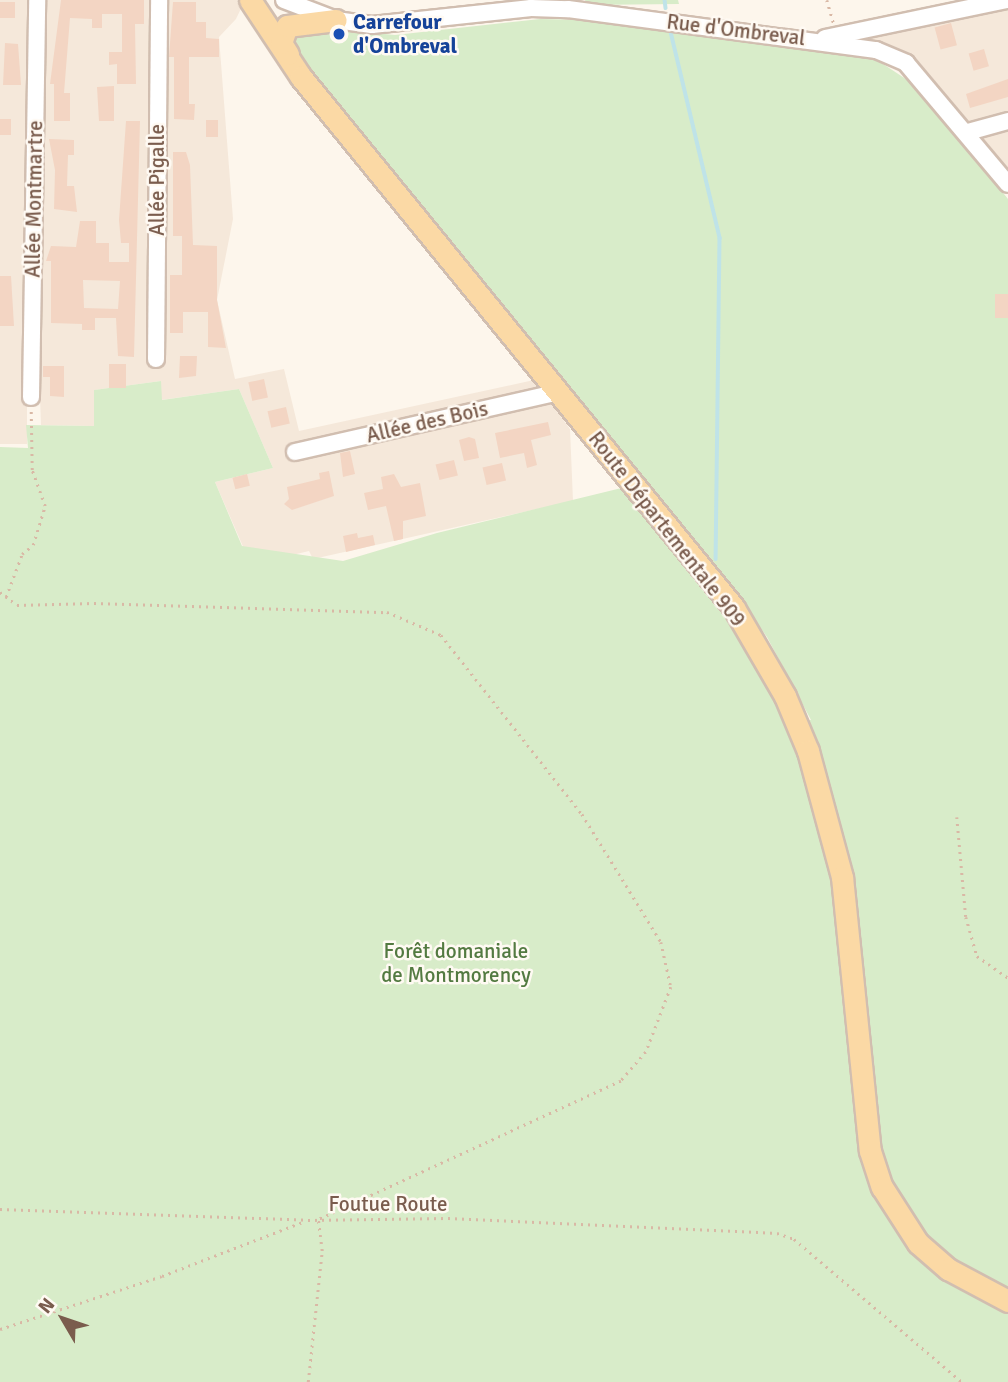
<!DOCTYPE html>
<meta charset="utf-8">
<style>
body{margin:0}
#map{position:relative;width:1008px;height:1382px;overflow:hidden;background:#fdf6ec;font-family:Signika,sans-serif}
div>[style]{position:absolute}
.residential>*{inset:0;background:#f5e8da}
.green>*{inset:0;background:#d8ecc9}
.stream>*{height:3.5px;margin:-1.75px;padding:0 1.75px;transform-origin:1.75px;border-radius:1.75px;background:#bfe3e8}
.building>*{inset:0;background:#f3d5c3;transform-origin:0 0}
.path>*{height:2.5px;margin-top:-1.25px;transform-origin:0;background:repeating-linear-gradient(90deg,#d9b8a5 0 2px,transparent 0 7px)}
.roads{filter:drop-shadow(2px 0 #d1beb0) drop-shadow(-2px 0 #d1beb0) drop-shadow(0 2px #d1beb0) drop-shadow(0 -2px #d1beb0)}
.minor>*{height:16px;margin:-8px;padding:0 8px;transform-origin:8px;border-radius:8px;background:#fff}
.major>*{height:21px;margin:-10.5px;padding:0 10.5px;transform-origin:10.5px;border-radius:10.5px;background:#fbd9a5}
.dots>*{width:19px;height:19px;translate:-50% -50%;box-sizing:border-box;border:4px solid #fffaf3;border-radius:50%}
span{translate:-50% -50%;white-space:nowrap;text-align:center;line-height:1.15;-webkit-text-stroke:5px #fffaf3;paint-order:stroke}
.transit-label{font-size:21px;color:#164399;font-weight:700}
.left{translate:0 -50%;text-align:left}
.street-label{font-size:21px;color:#7a5c4d}
.park-label{font-size:21px;color:#537a41}
.north{position:absolute;left:28px;top:1284px;width:70px;height:70px;-webkit-text-stroke:5px #fffaf3;paint-order:stroke;rotate:309deg;font-size:19px;font-weight:700;line-height:28px;text-align:center;color:#7a5c4d}
.north::after{content:'';display:block;margin:auto;width:24px;height:32px;background:#7a5c4d;clip-path:polygon(50% 0,100% 100%,50% 72%,0 100%)}
</style>
<div id="map">
<div class="residential">
<i style="clip-path:polygon(0 0,245px 0,236px 19px,219px 37px,233px 219px,217px 300px,235px 379px,284px 369px,299px 431px,534px 380px,570px 429px,573px 501px,313px 559px,309px 551px,251px 565px,215px 482px,273px 468px,239px 389px,161px 400px,161px 381px,94px 390px,94px 426px,41px 425px,40px 397px,27px 399px,27px 444px,0 444px)"></i>
<i style="clip-path:polygon(1008px 0,1008px 193px,903px 68px,858px 53px,862px 25px)"></i>
</div>
<div class="green">
<i style="clip-path:polygon(585px 0,678px 0,679px 4px,587px 5px)"></i>
<i style="clip-path:polygon(540px 19px,594px 20px,877px 60px,918px 87px,1008px 199px,1008px 1382px,0 1382px,0 447px,28px 448px,26px 425px,94px 426px,94px 390px,161px 381px,162px 400px,239px 389px,273px 468px,215px 482px,242px 546px,343px 561px,437px 533px,642px 483px,797px 721px,811px 720px,767px 637px,713px 562px,458px 255px,288px 40px,301px 26px,395px 35px)"></i>
</div>
<div class="stream">
<i style="left:665px;top:0;width:8px;rotate:83deg"></i>
<i style="left:671px;top:32px;width:212px;rotate:76.6deg"></i>
<i style="left:720px;top:238px;width:321px;rotate:90.7deg"></i>
</div>
<div class="building">
<i style="clip-path:polygon(61px 0,144px 0,144px 24px,135px 24px,136px 84px,117px 84px,117px 64px,109px 65px,109px 52px,122px 52px,122px 14px,102px 14px,102px 28px,92px 28px,92px 19px,70px 18px,64px 93px,70px 93px,70px 121px,54px 121px,54px 84px,50px 84px)"></i>
<i style="left:0;top:2px;width:15px;height:16px"></i>
<i style="clip-path:polygon(173px 2px,196px 2px,196px 22px,206px 22px,206px 38px,219px 39px,219px 57px,189px 57px,189px 104px,195px 104px,194px 120px,174px 119px,174px 57px,169px 57px)"></i>
<i style="left:951px;top:23px;width:23px;height:17px;rotate:75deg"></i>
<i style="clip-path:polygon(5px 43px,18px 44px,21px 85px,3px 85px)"></i>
<i style="left:984px;top:49px;width:18px;height:16px;rotate:74deg"></i>
<i style="clip-path:polygon(1008px 79px,1008px 97px,970px 108px,966px 94px)"></i>
<i style="clip-path:polygon(114px 86px,114px 121px,99px 121px,97px 87px)"></i>
<i style="left:0;top:119px;width:11px;height:16px"></i>
<i style="left:206px;top:120px;width:12px;height:17px"></i>
<i style="clip-path:polygon(evenodd,126px 121px,140px 121px,134px 357px,118px 356px,116px 318px,95px 318px,95px 330px,82px 330px,82px 324px,51px 323px,51px 261px,46px 261px,51px 246px,76px 247px,80px 221px,96px 221px,96px 243px,109px 243px,109px 262px,129px 262px,129px 243px,121px 243px,119px 220px,126px 121px,83px 280px,120px 281px,118px 309px,84px 308px,83px 280px)"></i>
<i style="clip-path:polygon(49px 139px,74px 140px,74px 155px,68px 155px,67px 186px,74px 186px,77px 212px,54px 209px,55px 170px)"></i>
<i style="clip-path:polygon(173px 152px,186px 152px,190px 165px,193px 245px,217px 246px,217px 300px,226px 348px,208px 347px,208px 312px,183px 312px,183px 333px,170px 333px,170px 275px,182px 275px,182px 236px,173px 236px)"></i>
<i style="clip-path:polygon(0 276px,11px 276px,14px 326px,0 326px)"></i>
<i style="left:995px;top:294px;width:13px;height:24px"></i>
<i style="clip-path:polygon(180px 356px,197px 356px,196px 376px,179px 378px)"></i>
<i style="left:109px;top:364px;width:17px;height:24px"></i>
<i style="clip-path:polygon(43px 366px,64px 366px,64px 397px,50px 396px,50px 377px,43px 377px)"></i>
<i style="left:264px;top:379px;width:19px;height:16px;rotate:78deg"></i>
<i style="left:286px;top:407px;width:17px;height:19px;rotate:77deg"></i>
<i style="clip-path:polygon(548px 422px,551px 435px,531px 440px,537px 465px,527px 468px,524px 453px,500px 458px,495px 433px)"></i>
<i style="clip-path:polygon(469px 437px,475px 439px,479px 458px,464px 461px,459px 440px)"></i>
<i style="clip-path:polygon(350px 451px,355px 474px,343px 477px,340px 453px)"></i>
<i style="left:454px;top:460px;width:16px;height:19px;rotate:76deg"></i>
<i style="left:502px;top:463px;width:18px;height:20px;rotate:77deg"></i>
<i style="clip-path:polygon(329px 471px,334px 496px,292px 510px,284px 504px,289px 499px,287px 487px,320px 479px,319px 473px)"></i>
<i style="left:247px;top:474px;width:12px;height:15px;rotate:76deg"></i>
<i style="clip-path:polygon(394px 474px,401px 487px,420px 483px,426px 516px,403px 521px,403px 539px,394px 541px,386px 506px,368px 510px,364px 493px,383px 489px,381px 477px)"></i>
<i style="clip-path:polygon(357px 533px,358px 538px,373px 535px,375px 545px,346px 552px,343px 536px)"></i>
</div>
<div class="path">
<i style="left:827px;top:0;width:25px;rotate:74deg"></i>
<i style="left:0;top:592px;width:21px;rotate:37deg"></i>
<i style="left:17px;top:605px;width:77px;rotate:-1.5deg"></i>
<i style="left:94px;top:603px;width:293px;rotate:1.8deg"></i>
<i style="left:387px;top:612px;width:59px;rotate:23.1deg"></i>
<i style="left:441px;top:635px;width:228px;rotate:51.8deg"></i>
<i style="left:582px;top:814px;width:150px;rotate:58.3deg"></i>
<i style="left:661px;top:942px;width:46px;rotate:77.5deg"></i>
<i style="left:671px;top:987px;width:70px;rotate:111deg"></i>
<i style="left:646px;top:1052px;width:38px;rotate:131deg"></i>
<i style="left:621px;top:1081px;width:333px;rotate:155.4deg"></i>
<i style="left:6px;top:597px;width:46px;rotate:-69.6deg"></i>
<i style="left:22px;top:554px;width:14px;rotate:-39deg"></i>
<i style="left:33px;top:545px;width:41px;rotate:-72.9deg"></i>
<i style="left:45px;top:506px;width:38px;rotate:-110deg"></i>
<i style="left:32px;top:470px;width:59px;rotate:-91deg"></i>
<i style="left:957px;top:817px;width:100px;rotate:84.9deg"></i>
<i style="left:966px;top:917px;width:41px;rotate:74.2deg"></i>
<i style="left:977px;top:956px;width:38px;rotate:35deg"></i>
<i style="left:0;top:1209px;width:308px;rotate:2deg"></i>
<i style="left:308px;top:1220px;width:140px;rotate:-0.8deg"></i>
<i style="left:448px;top:1218px;width:329px;rotate:2.6deg"></i>
<i style="left:777px;top:1233px;width:18px;rotate:19deg"></i>
<i style="left:794px;top:1239px;width:221px;rotate:40.4deg"></i>
<i style="left:0;top:1329px;width:170px;rotate:-18.1deg"></i>
<i style="left:162px;top:1276px;width:153px;rotate:-21deg"></i>
<i style="left:308px;top:1382px;width:132px;rotate:-83.9deg"></i>
<i style="left:322px;top:1251px;width:31px;rotate:-97deg"></i>
</div>
<div class="roads">
<div class="minor">
<i style="left:284px;top:0;width:56px;rotate:21deg"></i>
<i style="left:336px;top:20px;width:36px;rotate:8deg"></i>
<i style="left:372px;top:25px;width:160px;rotate:-6.1deg"></i>
<i style="left:531px;top:8px;width:37px;rotate:2deg"></i>
<i style="left:568px;top:9px;width:311px;rotate:7.6deg"></i>
<i style="left:876px;top:50px;width:33px;rotate:23deg"></i>
<i style="left:906px;top:63px;width:158px;rotate:49.9deg"></i>
<i style="left:825px;top:38px;width:186px;rotate:-11.8deg"></i>
<i style="left:968px;top:132px;width:41px;rotate:-15.4deg"></i>
<i style="left:156px;top:359px;width:359px;rotate:-89.5deg"></i>
<i style="left:31px;top:397px;width:397px;rotate:-89.1deg"></i>
<i style="left:295px;top:452px;width:271px;rotate:-12.8deg"></i>
</div>
<div class="major">
<i style="left:250px;top:0;width:92px;rotate:56.5deg"></i>
<i style="left:301px;top:77px;width:685px;rotate:50.8deg"></i>
<i style="left:734px;top:608px;width:102px;rotate:59.9deg"></i>
<i style="left:785px;top:696px;width:60px;rotate:67.3deg"></i>
<i style="left:808px;top:751px;width:131px;rotate:74.9deg"></i>
<i style="left:842px;top:877px;width:275px;rotate:84.2deg"></i>
<i style="left:870px;top:1151px;width:38px;rotate:72deg"></i>
<i style="left:882px;top:1187px;width:67px;rotate:57.3deg"></i>
<i style="left:918px;top:1243px;width:40px;rotate:41deg"></i>
<i style="left:948px;top:1269px;width:68px;rotate:28.1deg"></i>
<i style="left:288px;top:54px;width:13px;rotate:-122deg"></i>
<i style="left:281px;top:43px;width:18px;rotate:-71deg"></i>
<i style="left:287px;top:26px;width:49px;rotate:-7deg"></i>
</div>
</div>
<div class="dots">
<i style="left:339px;top:34px;background:#1a4fb4"></i>
</div>
<div class="transit-label">
<span class="left" style="left:353px;top:34px">Carrefour<br>d'Ombreval</span>
</div>
<div class="street-label">
<span style="left:736px;top:30px;rotate:7deg">Rue d'Ombreval</span>
<span style="left:157px;top:180px;rotate:-90deg">Allée Pigalle</span>
<span style="left:34px;top:199px;rotate:-89deg">Allée Montmartre</span>
<span style="left:427px;top:422px;rotate:-13deg">Allée des Bois</span>
<span style="left:667px;top:529px;rotate:52deg">Route Départementale 909</span>
<span style="left:388px;top:1204px">Foutue Route</span>
</div>
<div class="park-label">
<span style="left:456px;top:963px">Forêt domaniale<br>de Montmorency</span>
</div>
<div class="north">N</div>
</div>
